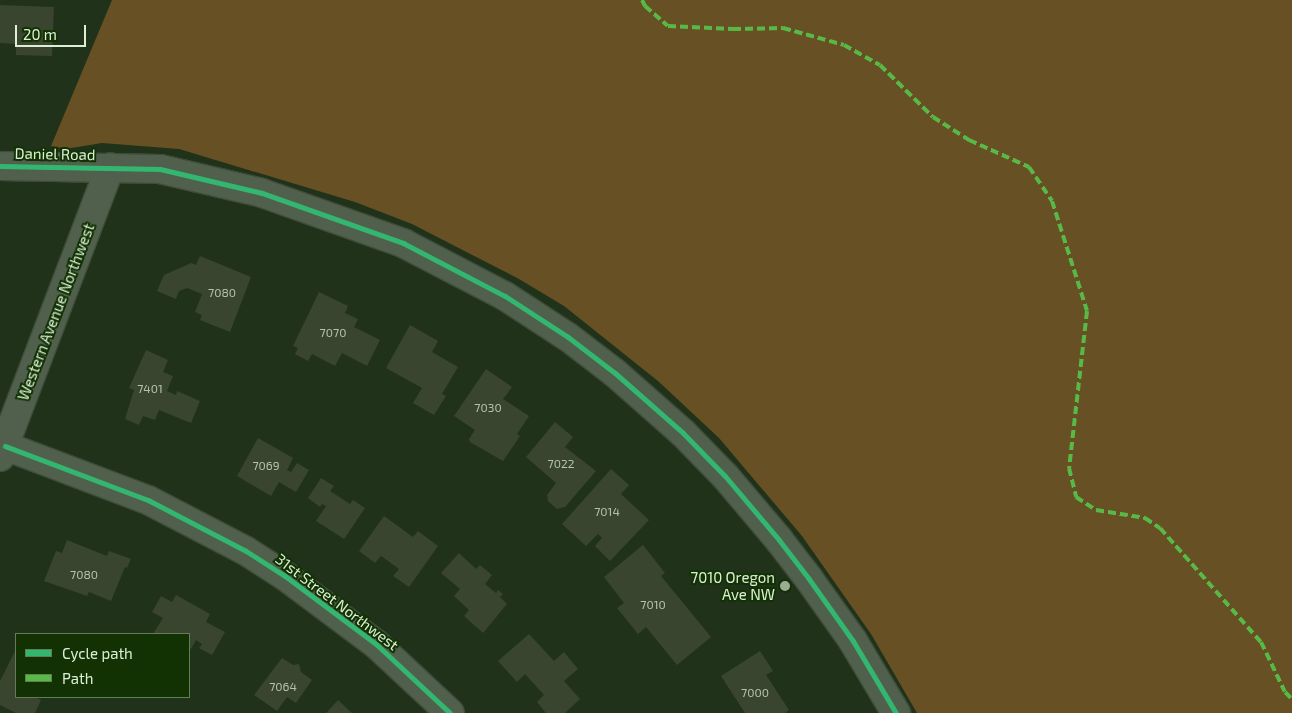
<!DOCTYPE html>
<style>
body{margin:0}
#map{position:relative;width:1292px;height:713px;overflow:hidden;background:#20321a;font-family:"Exo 2",sans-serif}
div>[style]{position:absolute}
.forest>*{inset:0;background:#675023}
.building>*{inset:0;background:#3a452f}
.roads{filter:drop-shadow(1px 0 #3e4c39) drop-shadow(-1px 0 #3e4c39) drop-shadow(0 1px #3e4c39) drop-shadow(0 -1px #3e4c39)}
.minor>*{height:28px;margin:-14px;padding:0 14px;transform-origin:14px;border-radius:14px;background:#515f4d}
.quiet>*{height:4px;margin-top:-2px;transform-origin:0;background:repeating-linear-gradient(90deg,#58b947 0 8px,transparent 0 12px)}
.cycleway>*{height:5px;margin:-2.5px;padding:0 2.5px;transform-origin:2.5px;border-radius:2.5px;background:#33b770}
.dots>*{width:14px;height:14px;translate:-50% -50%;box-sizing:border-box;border:2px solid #123204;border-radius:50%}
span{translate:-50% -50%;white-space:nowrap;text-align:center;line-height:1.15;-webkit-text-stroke:4px #123204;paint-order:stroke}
.number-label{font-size:12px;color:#b3c4ac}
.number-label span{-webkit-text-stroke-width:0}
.street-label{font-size:15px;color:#dbefd5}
.poi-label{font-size:15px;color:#dbefd5}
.right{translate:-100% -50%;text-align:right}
.legend{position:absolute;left:15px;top:633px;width:175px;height:65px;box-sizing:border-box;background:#123204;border:1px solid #627e58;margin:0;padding:6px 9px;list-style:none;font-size:15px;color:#dbefd5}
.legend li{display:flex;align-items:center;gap:10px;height:25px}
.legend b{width:25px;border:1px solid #627e58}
.scale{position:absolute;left:15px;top:25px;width:71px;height:22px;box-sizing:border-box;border:2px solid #dbefd5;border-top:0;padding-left:6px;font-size:15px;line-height:18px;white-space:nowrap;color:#dbefd5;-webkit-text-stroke:4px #123204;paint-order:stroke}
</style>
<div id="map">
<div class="forest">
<i style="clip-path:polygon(112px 0,1292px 0,1292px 713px,917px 713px,871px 634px,802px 536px,719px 438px,658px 381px,564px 306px,519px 279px,412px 224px,355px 202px,179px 149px,102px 143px,65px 149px,51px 146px)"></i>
</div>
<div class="building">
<i style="clip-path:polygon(0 5px,54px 7px,52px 56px,16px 55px,16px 44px,0 43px)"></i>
<i style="clip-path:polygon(200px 256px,251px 277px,230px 332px,200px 320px,202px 315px,195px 312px,202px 294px,187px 288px,179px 291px,176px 299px,157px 291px,164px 275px,191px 263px,196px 265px)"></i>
<i style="clip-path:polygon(319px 292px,348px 306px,345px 313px,358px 319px,354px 327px,380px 340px,367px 366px,342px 353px,335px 366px,312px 354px,308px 361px,295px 354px,298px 348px,293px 346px)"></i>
<i style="clip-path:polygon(410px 325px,438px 341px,432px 352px,458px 367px,442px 394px,446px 396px,434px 415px,413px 403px,422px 388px,386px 368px)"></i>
<i style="clip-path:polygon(146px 350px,168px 360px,163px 372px,173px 376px,167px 391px,176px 395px,177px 391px,200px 401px,191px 423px,159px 410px,155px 420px,143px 416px,139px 425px,125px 419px,134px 390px,129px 388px)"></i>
<i style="clip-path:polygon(486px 369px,512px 387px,503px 399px,529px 416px,517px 434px,520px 436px,503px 461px,470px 442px,469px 439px,475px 430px,454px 416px)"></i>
<i style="clip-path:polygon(555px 422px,573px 437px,565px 447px,596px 471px,565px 507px,557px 509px,548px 501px,547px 495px,556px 483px,526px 457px)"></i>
<i style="clip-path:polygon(258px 438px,293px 458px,287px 470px,291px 472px,297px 463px,309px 470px,296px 492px,279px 482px,271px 496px,237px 476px)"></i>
<i style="clip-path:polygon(611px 469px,629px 485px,621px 494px,649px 520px,610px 561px,595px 546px,602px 538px,598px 534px,586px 546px,562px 524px)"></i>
<i style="clip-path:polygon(321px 478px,334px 486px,330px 491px,350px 504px,353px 500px,365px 508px,344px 539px,316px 521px,326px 506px,322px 504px,320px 507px,308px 498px)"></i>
<i style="clip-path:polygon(384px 516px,413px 537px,418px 531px,438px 546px,409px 587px,393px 576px,399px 569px,381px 556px,375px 563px,359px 551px)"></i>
<i style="clip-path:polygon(67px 540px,107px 556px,109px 551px,131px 559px,127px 568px,125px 567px,111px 601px,89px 592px,87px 596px,44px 581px,56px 551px,62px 553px)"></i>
<i style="clip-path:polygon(643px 545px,665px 573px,661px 576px,711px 637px,677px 665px,646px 627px,638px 634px,617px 608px,624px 603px,604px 577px)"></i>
<i style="clip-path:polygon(459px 553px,476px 569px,480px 565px,492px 575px,485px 584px,496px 593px,498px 590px,503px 594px,500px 597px,507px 604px,483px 633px,464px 616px,469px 610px,454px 596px,460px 589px,441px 573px)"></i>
<i style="clip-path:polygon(176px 595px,210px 614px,206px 622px,225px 632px,212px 655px,199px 648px,202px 644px,196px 640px,189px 652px,189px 634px,153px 634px,163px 618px,152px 612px,161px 596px,172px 602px)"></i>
<i style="clip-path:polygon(529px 634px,554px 661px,564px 652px,578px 669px,564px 681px,580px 699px,565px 713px,546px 713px,537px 702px,544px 695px,525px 674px,517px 682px,498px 661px)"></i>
<i style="clip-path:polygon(16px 649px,16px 697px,34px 697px,41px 700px,35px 713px,16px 713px,0 705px,0 681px)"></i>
<i style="clip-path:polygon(760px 651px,773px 671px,766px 675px,789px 710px,785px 713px,745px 713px,721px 676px)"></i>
<i style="clip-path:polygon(282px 658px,293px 665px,299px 664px,301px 672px,312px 680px,296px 703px,287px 697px,277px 711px,254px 695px)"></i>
<i style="clip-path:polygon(338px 700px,352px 713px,326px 713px)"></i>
</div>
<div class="roads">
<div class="minor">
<i style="left:0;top:166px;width:160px;rotate:1.1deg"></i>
<i style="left:160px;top:169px;width:105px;rotate:13.2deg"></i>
<i style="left:262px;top:193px;width:150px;rotate:19.5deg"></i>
<i style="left:403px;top:243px;width:115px;rotate:27.5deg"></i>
<i style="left:505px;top:296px;width:75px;rotate:33.1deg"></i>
<i style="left:568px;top:337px;width:59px;rotate:37.5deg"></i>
<i style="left:615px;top:373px;width:91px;rotate:41.4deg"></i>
<i style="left:683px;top:433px;width:60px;rotate:45.7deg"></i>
<i style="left:725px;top:476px;width:84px;rotate:49.8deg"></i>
<i style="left:779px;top:540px;width:49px;rotate:52.4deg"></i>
<i style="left:809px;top:579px;width:76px;rotate:54.6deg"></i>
<i style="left:853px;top:641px;width:84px;rotate:59.2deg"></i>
<i style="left:5px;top:446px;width:153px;rotate:20.7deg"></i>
<i style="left:148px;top:500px;width:110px;rotate:27.5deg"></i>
<i style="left:246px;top:551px;width:46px;rotate:32.7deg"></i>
<i style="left:285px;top:576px;width:114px;rotate:36.8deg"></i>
<i style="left:376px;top:644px;width:101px;rotate:43deg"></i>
<i style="left:0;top:457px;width:310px;rotate:-69.2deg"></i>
</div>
</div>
<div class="quiet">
<i style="left:642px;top:0;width:7px;rotate:63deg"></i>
<i style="left:645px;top:6px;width:30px;rotate:41deg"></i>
<i style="left:668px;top:26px;width:65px;rotate:2.6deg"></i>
<i style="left:733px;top:29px;width:50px;rotate:-1.1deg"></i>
<i style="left:783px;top:28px;width:63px;rotate:15.6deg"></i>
<i style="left:844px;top:45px;width:41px;rotate:29.1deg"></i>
<i style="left:880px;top:65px;width:74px;rotate:44.5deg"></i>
<i style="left:933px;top:117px;width:43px;rotate:32.6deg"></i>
<i style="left:969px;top:140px;width:66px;rotate:24.2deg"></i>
<i style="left:1029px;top:167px;width:41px;rotate:55.9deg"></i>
<i style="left:1052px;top:201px;width:115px;rotate:72.3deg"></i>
<i style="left:1087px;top:311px;width:158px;rotate:96.5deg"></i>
<i style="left:1069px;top:468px;width:30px;rotate:76deg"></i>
<i style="left:1076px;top:497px;width:24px;rotate:33deg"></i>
<i style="left:1096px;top:510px;width:50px;rotate:9.3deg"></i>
<i style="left:1145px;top:518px;width:18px;rotate:34deg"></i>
<i style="left:1160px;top:528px;width:152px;rotate:48.5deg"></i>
<i style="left:1261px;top:642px;width:55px;rotate:64.4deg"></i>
<i style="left:1285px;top:692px;width:10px;rotate:45deg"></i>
</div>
<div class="cycleway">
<i style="left:0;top:166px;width:160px;rotate:1.1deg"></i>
<i style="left:160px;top:169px;width:105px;rotate:13.2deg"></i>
<i style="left:262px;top:193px;width:150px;rotate:19.5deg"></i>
<i style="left:403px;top:243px;width:115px;rotate:27.5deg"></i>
<i style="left:505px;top:296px;width:75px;rotate:33.1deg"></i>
<i style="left:568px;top:337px;width:59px;rotate:37.5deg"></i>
<i style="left:615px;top:373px;width:91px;rotate:41.4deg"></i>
<i style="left:683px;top:433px;width:60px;rotate:45.7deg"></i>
<i style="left:725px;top:476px;width:84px;rotate:49.8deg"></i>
<i style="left:779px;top:540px;width:49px;rotate:52.4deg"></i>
<i style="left:809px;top:579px;width:76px;rotate:54.6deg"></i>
<i style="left:853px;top:641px;width:84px;rotate:59.2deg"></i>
<i style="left:5px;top:446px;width:153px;rotate:20.7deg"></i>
<i style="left:148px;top:500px;width:110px;rotate:27.5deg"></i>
<i style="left:246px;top:551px;width:46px;rotate:32.7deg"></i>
<i style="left:285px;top:576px;width:114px;rotate:36.8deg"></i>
<i style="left:376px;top:644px;width:101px;rotate:43deg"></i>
</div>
<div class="dots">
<i style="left:785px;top:586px;background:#9aad94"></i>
</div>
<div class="number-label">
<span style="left:222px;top:293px">7080</span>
<span style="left:333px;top:333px">7070</span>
<span style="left:150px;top:389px">7401</span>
<span style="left:488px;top:408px">7030</span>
<span style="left:561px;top:464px">7022</span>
<span style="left:266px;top:466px">7069</span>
<span style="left:607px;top:512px">7014</span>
<span style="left:84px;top:575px">7080</span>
<span style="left:653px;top:605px">7010</span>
<span style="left:283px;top:687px">7064</span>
<span style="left:755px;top:693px">7000</span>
</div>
<div class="street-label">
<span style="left:55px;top:154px;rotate:1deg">Daniel Road</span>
<span style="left:56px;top:312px;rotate:-69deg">Western Avenue Northwest</span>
<span style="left:337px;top:602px;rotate:37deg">31st Street Northwest</span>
</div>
<div class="poi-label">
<span class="right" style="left:775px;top:586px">7010 Oregon<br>Ave NW</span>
</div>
<ul class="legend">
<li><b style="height:6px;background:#33b770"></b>Cycle path</li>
<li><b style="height:6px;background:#58b947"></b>Path</li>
</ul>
<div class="scale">20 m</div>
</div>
